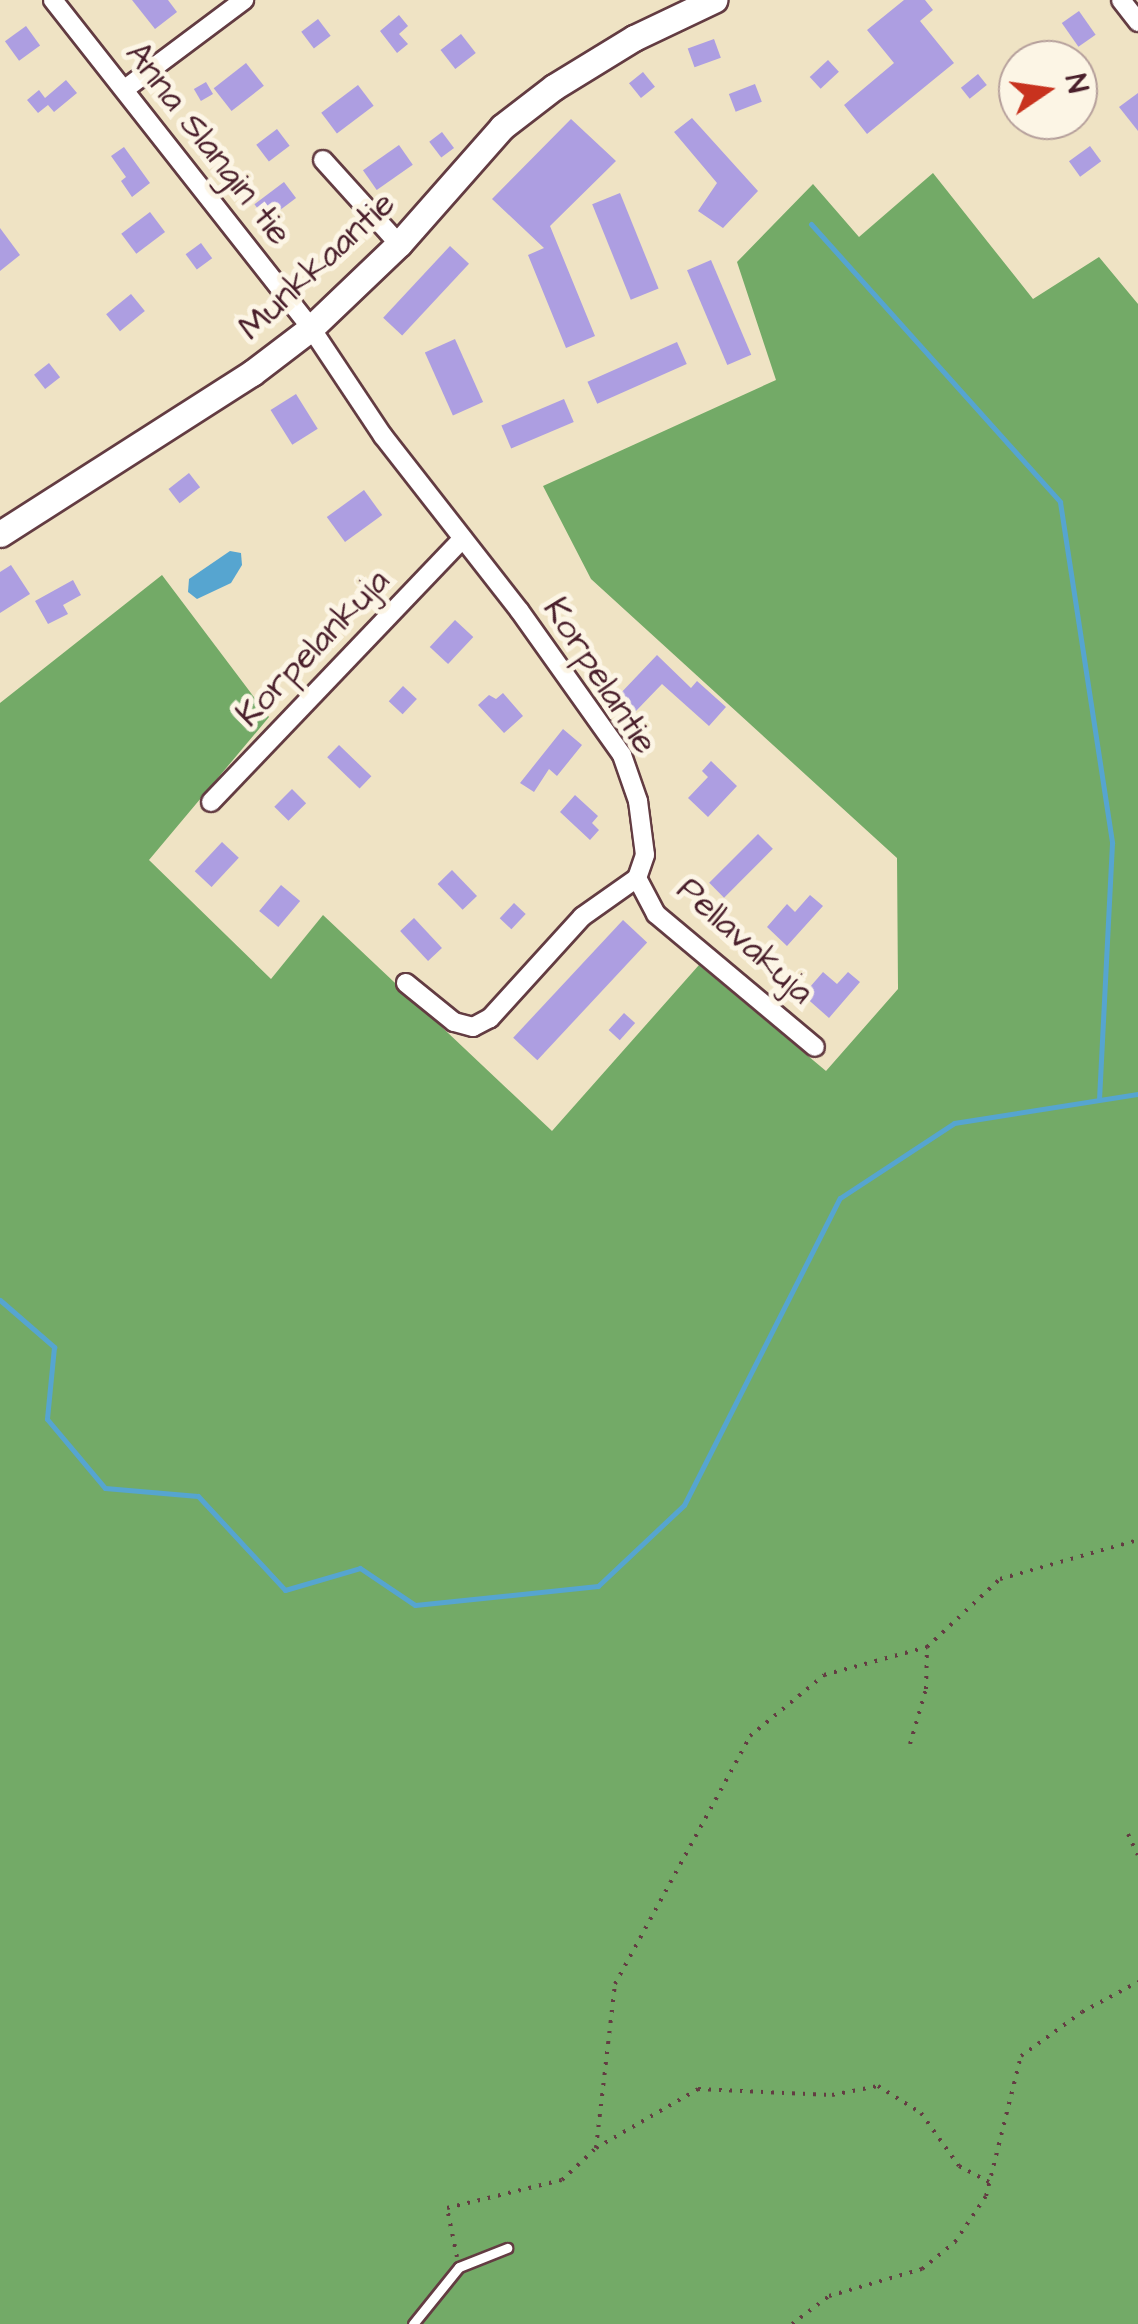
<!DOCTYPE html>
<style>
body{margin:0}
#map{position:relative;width:1138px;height:2324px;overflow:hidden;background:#efe3c4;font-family:"Architects Daughter",sans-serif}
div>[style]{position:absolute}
.forest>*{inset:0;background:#73aa67}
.water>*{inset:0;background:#56a5d0}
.stream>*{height:5px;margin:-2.5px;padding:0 2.5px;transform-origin:2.5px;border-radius:2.5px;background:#56a5d0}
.building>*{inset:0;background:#ad9ee1;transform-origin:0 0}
.path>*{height:4px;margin-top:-2px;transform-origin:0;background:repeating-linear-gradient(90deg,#633c42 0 2.5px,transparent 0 10.5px)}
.roads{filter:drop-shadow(2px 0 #633c42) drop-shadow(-2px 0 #633c42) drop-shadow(0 2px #633c42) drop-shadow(0 -2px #633c42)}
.lane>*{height:9px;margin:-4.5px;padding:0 4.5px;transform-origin:4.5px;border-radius:4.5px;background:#fff}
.street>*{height:18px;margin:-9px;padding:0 9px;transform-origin:9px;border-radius:9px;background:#fff}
.secondary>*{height:25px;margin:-12.5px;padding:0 12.5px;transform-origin:12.5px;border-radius:12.5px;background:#fff}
span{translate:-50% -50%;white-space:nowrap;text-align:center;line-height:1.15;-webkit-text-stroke:10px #fcf5e5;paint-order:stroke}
.street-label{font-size:35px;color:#4a1f2b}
.north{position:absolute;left:998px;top:40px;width:100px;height:100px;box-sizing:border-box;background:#fcf5e5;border:2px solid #b59f9b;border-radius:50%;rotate:77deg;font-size:28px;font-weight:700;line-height:40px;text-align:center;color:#4a1f2b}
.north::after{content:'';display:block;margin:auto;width:35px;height:45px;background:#c8321e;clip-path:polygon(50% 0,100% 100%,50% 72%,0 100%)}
</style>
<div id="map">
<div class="forest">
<i style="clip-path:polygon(933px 173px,1033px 299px,1099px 257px,1138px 304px,1138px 2324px,0 2324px,0 703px,162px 575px,269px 717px,149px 860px,271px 979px,323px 915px,552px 1131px,699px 965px,826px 1071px,898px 989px,897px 858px,591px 579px,543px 486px,776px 380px,737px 262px,813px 184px,859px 237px)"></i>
</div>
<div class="water">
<i style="clip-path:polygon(230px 551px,241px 553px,242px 565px,231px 583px,197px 599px,188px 592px,189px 579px)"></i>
</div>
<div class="stream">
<i style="left:811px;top:224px;width:373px;rotate:48.1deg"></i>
<i style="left:1060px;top:502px;width:345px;rotate:81.3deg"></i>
<i style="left:1112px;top:843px;width:256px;rotate:92.9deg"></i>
<i style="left:0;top:1300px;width:72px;rotate:41deg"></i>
<i style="left:54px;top:1347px;width:72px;rotate:95.6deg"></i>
<i style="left:47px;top:1419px;width:90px;rotate:50deg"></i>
<i style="left:105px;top:1488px;width:93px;rotate:4.9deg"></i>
<i style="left:198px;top:1496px;width:128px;rotate:47.2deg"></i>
<i style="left:285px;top:1590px;width:78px;rotate:-16.3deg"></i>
<i style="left:360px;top:1568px;width:66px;rotate:33.9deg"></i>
<i style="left:415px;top:1605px;width:184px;rotate:-5.9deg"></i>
<i style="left:598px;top:1586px;width:118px;rotate:-43.3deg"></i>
<i style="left:684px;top:1505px;width:344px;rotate:-63.1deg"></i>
<i style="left:840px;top:1198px;width:136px;rotate:-33.3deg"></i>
<i style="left:954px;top:1123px;width:186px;rotate:-9deg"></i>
</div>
<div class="building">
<i style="clip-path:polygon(132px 0,168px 0,177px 12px,155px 29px)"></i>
<i style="clip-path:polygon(904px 0,925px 0,933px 10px,920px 21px,954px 63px,867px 134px,844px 105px,894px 63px,867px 30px)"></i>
<i style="left:1079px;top:11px;width:29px;height:21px;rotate:55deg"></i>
<i style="clip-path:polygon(399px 15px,408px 26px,399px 34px,408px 44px,397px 53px,380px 31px)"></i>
<i style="left:318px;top:19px;width:21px;height:21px;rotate:53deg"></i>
<i style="left:26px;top:26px;width:24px;height:26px;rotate:54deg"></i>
<i style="left:461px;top:34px;width:24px;height:26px;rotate:52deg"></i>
<i style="left:714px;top:39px;width:20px;height:28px;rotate:70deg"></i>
<i style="left:828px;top:60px;width:16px;height:25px;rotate:47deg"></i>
<i style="left:246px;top:63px;width:29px;height:41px;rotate:52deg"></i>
<i style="left:643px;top:72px;width:19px;height:18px;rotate:51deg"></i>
<i style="left:978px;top:74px;width:14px;height:22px;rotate:51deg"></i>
<i style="clip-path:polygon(66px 80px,77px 93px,54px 112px,48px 105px,38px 113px,27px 100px,39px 90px,45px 98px)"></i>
<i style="left:206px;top:82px;width:14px;height:14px;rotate:60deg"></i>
<i style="left:755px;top:84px;width:19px;height:28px;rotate:69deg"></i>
<i style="left:358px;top:85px;width:26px;height:46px;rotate:53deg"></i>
<i style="clip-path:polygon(1138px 93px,1138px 131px,1119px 107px)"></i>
<i style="clip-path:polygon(692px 118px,758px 191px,723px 228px,698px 211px,717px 183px,674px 132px)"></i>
<i style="clip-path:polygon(571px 119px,616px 161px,550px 226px,595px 336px,566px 348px,528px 255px,544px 248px,492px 199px)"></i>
<i style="left:277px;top:129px;width:21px;height:26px;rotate:53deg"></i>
<i style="left:442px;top:132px;width:20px;height:16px;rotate:53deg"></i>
<i style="left:399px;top:145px;width:24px;height:44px;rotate:55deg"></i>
<i style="left:1090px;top:146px;width:19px;height:26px;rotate:54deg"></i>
<i style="clip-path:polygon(124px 147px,150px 183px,132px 197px,121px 181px,126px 177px,111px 156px)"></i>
<i style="left:284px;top:182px;width:20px;height:37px;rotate:53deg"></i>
<i style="left:620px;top:193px;width:103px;height:30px;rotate:68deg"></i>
<i style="left:150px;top:212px;width:25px;height:36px;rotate:53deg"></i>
<i style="clip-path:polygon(0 228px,20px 255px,0 271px)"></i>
<i style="left:201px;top:243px;width:19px;height:19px;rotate:54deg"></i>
<i style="left:450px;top:246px;width:26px;height:98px;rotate:43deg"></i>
<i style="left:711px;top:260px;width:103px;height:26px;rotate:67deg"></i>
<i style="left:131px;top:294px;width:22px;height:32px;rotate:51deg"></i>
<i style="left:455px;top:339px;width:69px;height:33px;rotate:66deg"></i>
<i style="left:677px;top:342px;width:24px;height:98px;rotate:66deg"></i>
<i style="left:49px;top:363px;width:18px;height:19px;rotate:52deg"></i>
<i style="left:296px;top:394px;width:41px;height:30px;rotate:58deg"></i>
<i style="left:564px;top:399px;width:25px;height:68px;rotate:67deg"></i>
<i style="left:189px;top:473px;width:18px;height:26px;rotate:52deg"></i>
<i style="left:364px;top:490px;width:31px;height:46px;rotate:54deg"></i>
<i style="clip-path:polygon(11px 565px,30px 594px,0 613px,0 572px)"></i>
<i style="clip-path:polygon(73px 580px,81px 595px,63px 605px,68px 614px,48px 624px,35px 601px)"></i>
<i style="left:455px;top:620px;width:25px;height:37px;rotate:43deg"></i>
<i style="clip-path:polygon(657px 655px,691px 688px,697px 681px,726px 707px,709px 726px,662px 684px,635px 712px,618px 696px)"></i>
<i style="left:403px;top:686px;width:19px;height:21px;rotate:43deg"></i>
<i style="clip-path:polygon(503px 693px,523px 716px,504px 733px,478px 705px,489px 695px,496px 699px)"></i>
<i style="clip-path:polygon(563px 729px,582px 745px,557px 776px,549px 769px,534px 792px,520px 783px)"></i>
<i style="left:339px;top:745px;width:45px;height:17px;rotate:44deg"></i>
<i style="clip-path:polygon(711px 761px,737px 786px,708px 817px,688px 798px,708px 777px,702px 771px)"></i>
<i style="left:292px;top:789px;width:20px;height:25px;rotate:45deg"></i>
<i style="clip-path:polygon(575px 795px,598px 816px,592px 823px,599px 830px,590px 840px,560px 812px)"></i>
<i style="left:758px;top:834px;width:21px;height:69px;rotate:45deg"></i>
<i style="left:222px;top:842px;width:23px;height:40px;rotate:43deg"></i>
<i style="left:452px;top:870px;width:36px;height:20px;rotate:46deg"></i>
<i style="left:281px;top:885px;width:25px;height:34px;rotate:40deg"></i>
<i style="clip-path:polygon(810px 895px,823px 906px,787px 946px,767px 927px,787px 904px,795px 912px)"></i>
<i style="left:514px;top:903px;width:16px;height:21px;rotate:43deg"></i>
<i style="left:414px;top:918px;width:41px;height:19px;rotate:47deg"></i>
<i style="left:623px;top:920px;width:33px;height:161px;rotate:43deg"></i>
<i style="clip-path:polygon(823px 972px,837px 984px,848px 972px,860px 982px,829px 1018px,803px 995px)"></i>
<i style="left:624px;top:1013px;width:15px;height:23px;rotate:42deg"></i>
</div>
<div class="path">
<i style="left:910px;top:1744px;width:57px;rotate:-73.8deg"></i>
<i style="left:926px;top:1689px;width:42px;rotate:-88.6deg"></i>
<i style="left:1128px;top:1834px;width:23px;rotate:65deg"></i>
<i style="left:596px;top:2148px;width:118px;rotate:-30deg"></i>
<i style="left:698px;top:2089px;width:134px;rotate:2.6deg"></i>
<i style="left:832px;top:2095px;width:47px;rotate:-11.1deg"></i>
<i style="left:878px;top:2086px;width:51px;rotate:32.1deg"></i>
<i style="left:921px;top:2113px;width:65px;rotate:54.4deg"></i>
<i style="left:959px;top:2166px;width:34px;rotate:28deg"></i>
<i style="left:457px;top:2257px;width:50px;rotate:-101.5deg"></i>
<i style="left:447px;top:2208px;width:118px;rotate:-13.7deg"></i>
<i style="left:562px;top:2180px;width:47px;rotate:-43.3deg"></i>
<i style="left:596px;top:2148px;width:165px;rotate:-83.4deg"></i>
<i style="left:615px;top:1984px;width:282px;rotate:-61.4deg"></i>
<i style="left:750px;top:1736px;width:96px;rotate:-39.5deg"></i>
<i style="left:824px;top:1675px;width:107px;rotate:-15.2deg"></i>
<i style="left:927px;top:1647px;width:100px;rotate:-43deg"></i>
<i style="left:1000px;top:1579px;width:143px;rotate:-15.8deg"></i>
<i style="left:792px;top:2324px;width:46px;rotate:-37.1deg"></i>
<i style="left:829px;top:2296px;width:97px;rotate:-16.2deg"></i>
<i style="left:922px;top:2269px;width:43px;rotate:-39.3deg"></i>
<i style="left:955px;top:2242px;width:55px;rotate:-56deg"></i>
<i style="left:986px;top:2196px;width:144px;rotate:-76deg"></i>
<i style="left:1021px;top:2056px;width:75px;rotate:-35.8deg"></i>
<i style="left:1082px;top:2012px;width:64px;rotate:-28.2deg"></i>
</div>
<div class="roads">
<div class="lane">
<i style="left:413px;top:2324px;width:73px;rotate:-51.1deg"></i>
<i style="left:459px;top:2267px;width:52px;rotate:-21.6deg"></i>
</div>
<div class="street">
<i style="left:53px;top:0;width:417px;rotate:51.8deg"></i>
<i style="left:311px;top:328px;width:130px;rotate:56.3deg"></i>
<i style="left:383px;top:436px;width:221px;rotate:52deg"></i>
<i style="left:519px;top:610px;width:178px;rotate:54.6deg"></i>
<i style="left:622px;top:755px;width:49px;rotate:70.8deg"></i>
<i style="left:638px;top:801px;width:54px;rotate:82.6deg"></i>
<i style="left:645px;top:855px;width:24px;rotate:109deg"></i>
<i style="left:637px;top:878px;width:67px;rotate:144.7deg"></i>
<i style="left:582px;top:917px;width:137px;rotate:132.3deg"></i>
<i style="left:490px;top:1018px;width:19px;rotate:152deg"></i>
<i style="left:473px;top:1027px;width:20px;rotate:-165deg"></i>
<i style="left:454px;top:1022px;width:62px;rotate:-140.9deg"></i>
<i style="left:1121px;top:0;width:28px;rotate:52deg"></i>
<i style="left:125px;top:89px;width:149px;rotate:-36.8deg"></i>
<i style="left:323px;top:160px;width:113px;rotate:47.9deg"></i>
<i style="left:211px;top:802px;width:364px;rotate:-46.3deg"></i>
<i style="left:637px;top:878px;width:41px;rotate:62.2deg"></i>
<i style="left:656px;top:914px;width:207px;rotate:39.9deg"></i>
</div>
<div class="secondary">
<i style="left:0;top:534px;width:299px;rotate:-32.6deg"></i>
<i style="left:252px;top:373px;width:74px;rotate:-37.3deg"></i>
<i style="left:311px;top:328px;width:122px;rotate:-43.7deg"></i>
<i style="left:399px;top:244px;width:156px;rotate:-48.6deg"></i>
<i style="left:502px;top:127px;width:66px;rotate:-37.6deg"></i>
<i style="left:554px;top:87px;width:94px;rotate:-31.5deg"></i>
<i style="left:634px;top:38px;width:89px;rotate:-25.4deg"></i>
</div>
</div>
<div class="street-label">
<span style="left:208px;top:144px;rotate:52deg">Anna Slangin tie</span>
<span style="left:317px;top:266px;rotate:-43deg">Munkkaantie</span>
<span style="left:313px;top:648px;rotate:-46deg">Korpelankuja</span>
<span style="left:600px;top:676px;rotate:57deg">Korpelantie</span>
<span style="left:745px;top:941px;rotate:42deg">Pellavakuja</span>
</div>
<div class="north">N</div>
</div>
